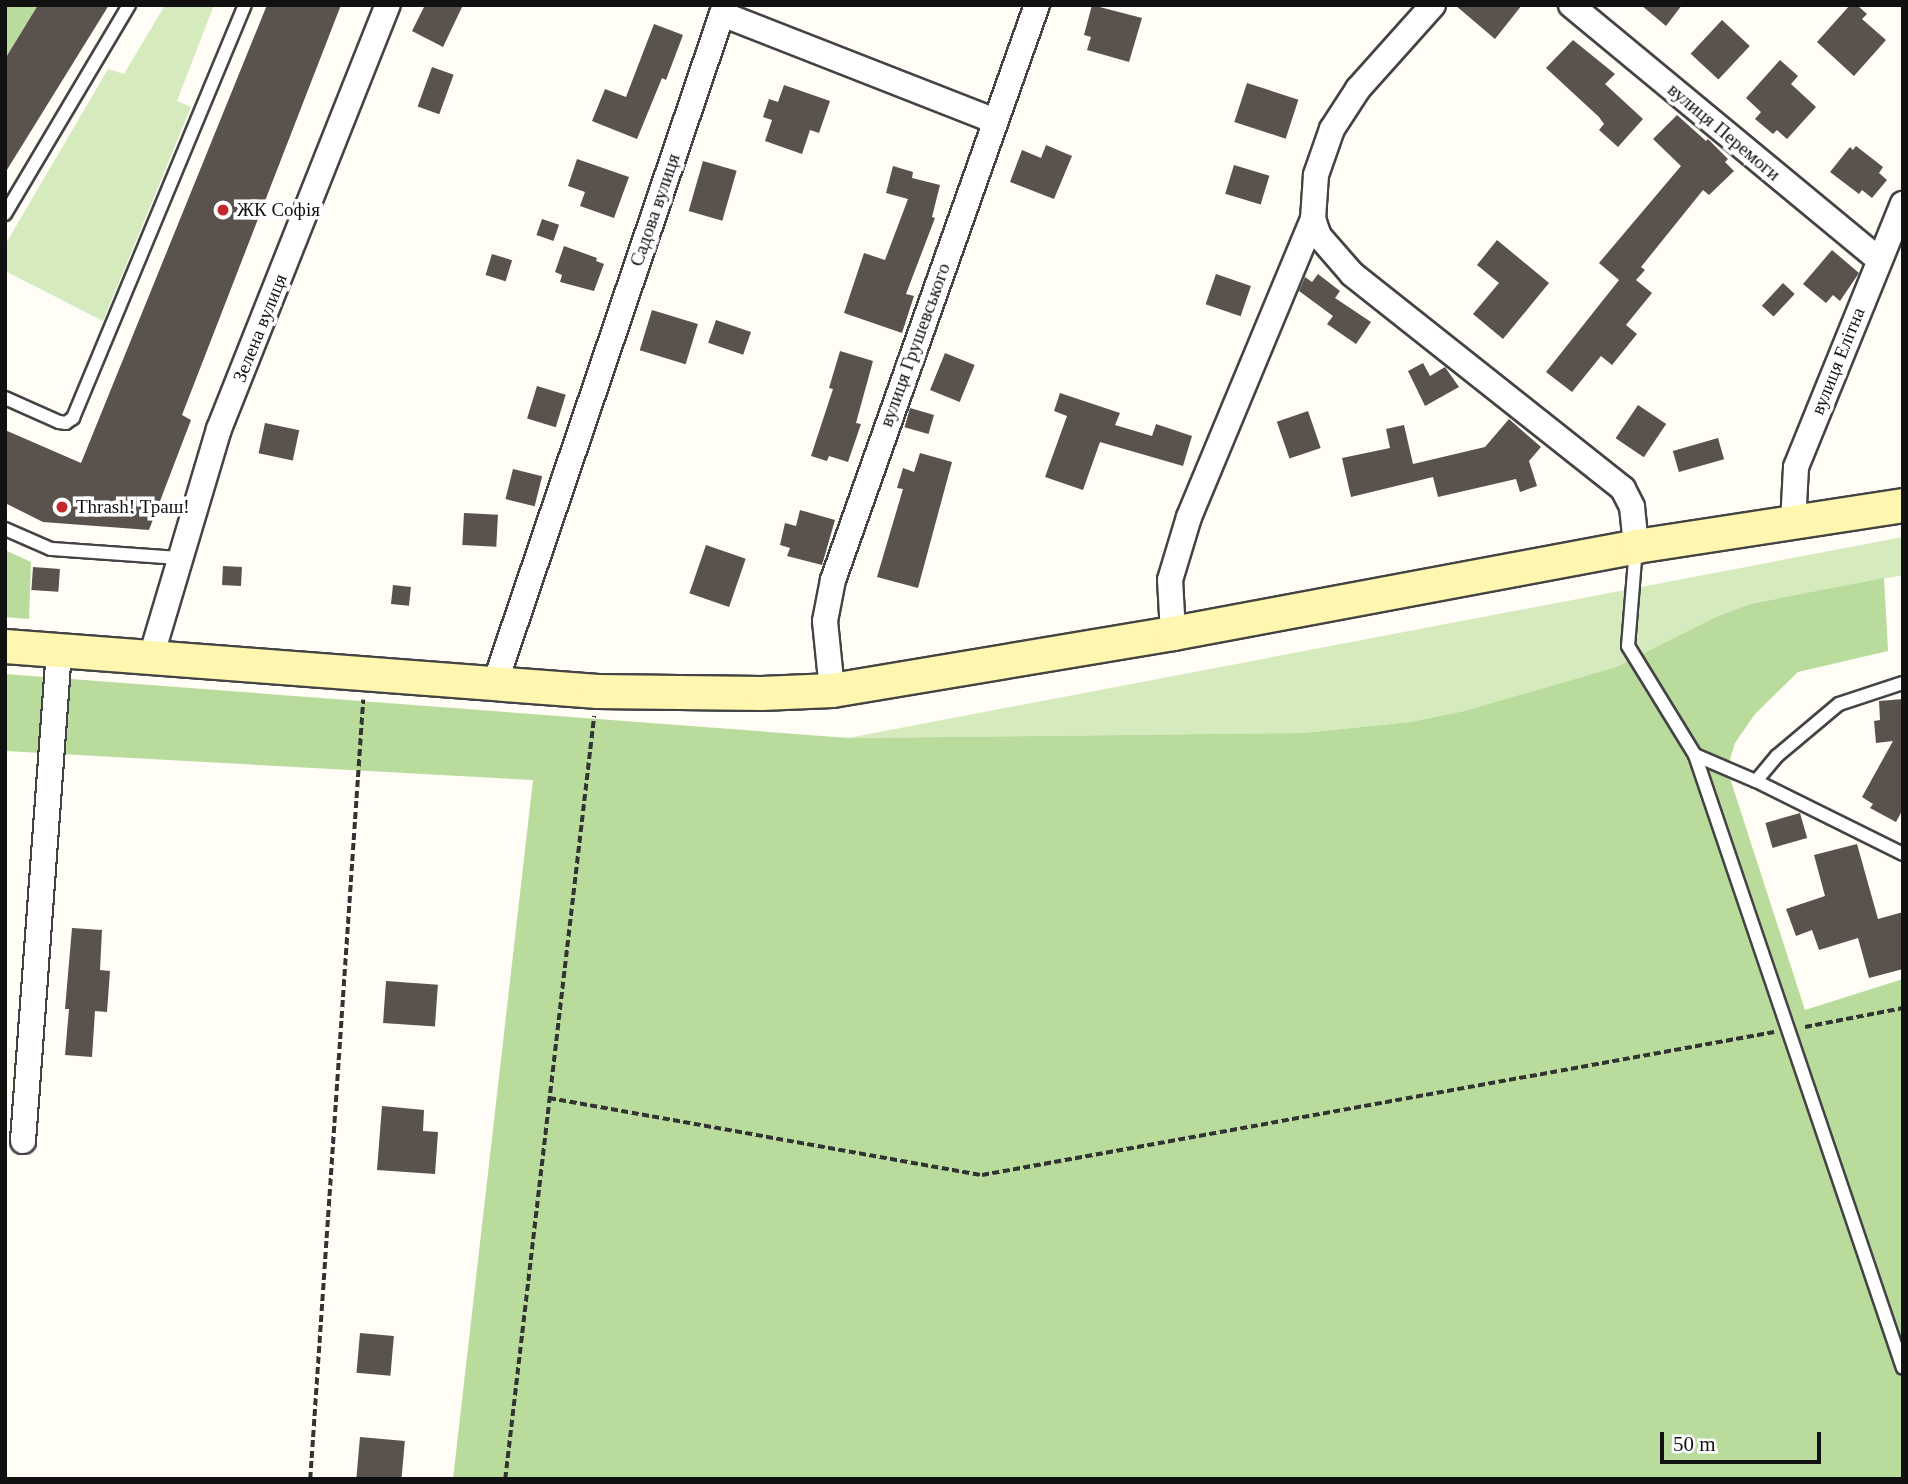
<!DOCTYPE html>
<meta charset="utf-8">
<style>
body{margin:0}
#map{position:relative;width:1908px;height:1484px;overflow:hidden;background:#fffdf5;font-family:Georgia,serif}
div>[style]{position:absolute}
.green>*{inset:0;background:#d5ebbd}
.forest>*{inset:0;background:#b9dc9c}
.building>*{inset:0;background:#5a524d;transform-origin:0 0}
.path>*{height:3.5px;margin-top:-1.75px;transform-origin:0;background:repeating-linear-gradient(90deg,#333 0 7px,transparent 0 10.5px)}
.roads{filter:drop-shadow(2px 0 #444) drop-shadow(-2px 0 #444) drop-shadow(0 2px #444) drop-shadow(0 -2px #444)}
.service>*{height:12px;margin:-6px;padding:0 6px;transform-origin:6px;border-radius:6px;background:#fff}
.minor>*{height:24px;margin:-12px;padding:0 12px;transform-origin:12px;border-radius:12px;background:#fff}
.secondary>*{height:33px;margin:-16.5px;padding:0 16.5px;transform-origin:16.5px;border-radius:16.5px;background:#fff6b0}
.dots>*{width:19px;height:19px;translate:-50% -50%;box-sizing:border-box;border:4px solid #fff;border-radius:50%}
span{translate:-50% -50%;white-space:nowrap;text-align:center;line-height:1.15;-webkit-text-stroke:7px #fff;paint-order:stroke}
.street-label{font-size:19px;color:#111}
.poi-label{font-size:19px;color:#111}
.left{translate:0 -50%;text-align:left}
.frame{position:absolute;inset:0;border:7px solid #111;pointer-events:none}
.scale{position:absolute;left:1660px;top:1432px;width:161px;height:32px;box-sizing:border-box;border:4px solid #111;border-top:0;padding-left:9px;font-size:21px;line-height:24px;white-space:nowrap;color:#111;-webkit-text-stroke:5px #fff;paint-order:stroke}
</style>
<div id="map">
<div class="green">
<i style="clip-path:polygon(165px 5px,214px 5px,177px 101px,191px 107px,103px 321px,5px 271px,5px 245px,108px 69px,124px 74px)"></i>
<i style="clip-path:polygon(1903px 537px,1903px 575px,1750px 604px,1716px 617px,1616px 667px,1464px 711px,1410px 722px,1303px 733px,848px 738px)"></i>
</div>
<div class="forest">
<i style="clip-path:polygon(5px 5px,38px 5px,5px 59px)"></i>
<i style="clip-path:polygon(5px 550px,31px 562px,29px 619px,5px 617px)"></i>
<i style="clip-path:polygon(1884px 578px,1888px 651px,1798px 672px,1755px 714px,1735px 743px,1727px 769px,1805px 1010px,1903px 979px,1903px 1479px,453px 1479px,533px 780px,5px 751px,5px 674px,848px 738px,1303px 733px,1410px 722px,1464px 711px,1616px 667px,1716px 617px,1750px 604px)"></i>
</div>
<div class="building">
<i style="clip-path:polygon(38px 5px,109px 5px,5px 173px,5px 59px)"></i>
<i style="clip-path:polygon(267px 5px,341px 5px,182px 415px,191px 420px,149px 530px,43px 522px,5px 503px,5px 430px,81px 463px)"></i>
<i style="clip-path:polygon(425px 5px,463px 5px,443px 47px,412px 31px)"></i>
<i style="clip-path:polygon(1092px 5px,1142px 18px,1129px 62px,1087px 50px,1091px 37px,1084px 35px)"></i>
<i style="clip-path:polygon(1455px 5px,1522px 5px,1495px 39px)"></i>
<i style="clip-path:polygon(1641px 5px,1682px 5px,1666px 26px)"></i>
<i style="clip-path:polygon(1850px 5px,1857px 5px,1867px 14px,1862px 19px,1886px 40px,1854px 76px,1817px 42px)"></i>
<i style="left:1722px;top:20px;width:38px;height:46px;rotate:43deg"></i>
<i style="clip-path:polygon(654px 24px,683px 35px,666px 80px,662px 78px,637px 139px,592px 121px,605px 89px,626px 97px)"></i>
<i style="clip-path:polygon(1573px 40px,1615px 74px,1605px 84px,1643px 119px,1618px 147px,1599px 130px,1604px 124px,1599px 117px,1546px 68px)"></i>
<i style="clip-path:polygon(1780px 60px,1798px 76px,1791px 84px,1816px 107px,1787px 139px,1777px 130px,1773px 134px,1755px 119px,1761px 112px,1746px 98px)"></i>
<i style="left:432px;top:67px;width:23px;height:42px;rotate:20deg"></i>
<i style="left:1247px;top:83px;width:54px;height:41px;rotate:18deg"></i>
<i style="clip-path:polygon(784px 85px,830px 101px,819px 133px,810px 130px,802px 154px,765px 141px,772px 120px,763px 117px,769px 99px,778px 102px)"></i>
<i style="clip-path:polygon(1677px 115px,1706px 141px,1708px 139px,1728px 159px,1725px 162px,1734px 171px,1709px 195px,1703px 190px,1641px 267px,1645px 270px,1636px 280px,1652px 293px,1626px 325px,1637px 334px,1612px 365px,1601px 356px,1572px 392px,1546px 372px,1619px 280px,1599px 263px,1681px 166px,1653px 139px)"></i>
<i style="clip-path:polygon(1046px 145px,1072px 156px,1054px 199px,1010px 182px,1022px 150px,1041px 158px)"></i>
<i style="clip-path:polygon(1856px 146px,1883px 167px,1879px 173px,1887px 180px,1872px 198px,1862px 190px,1859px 194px,1830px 172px,1850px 147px,1853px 150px)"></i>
<i style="clip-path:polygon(577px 159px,629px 177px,614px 218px,580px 206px,585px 192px,568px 186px)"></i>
<i style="left:703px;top:161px;width:35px;height:52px;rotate:16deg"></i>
<i style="left:1234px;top:165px;width:37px;height:30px;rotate:17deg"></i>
<i style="clip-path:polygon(893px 166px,913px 172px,912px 178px,940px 185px,932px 217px,935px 218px,906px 294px,914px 296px,902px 333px,844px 313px,864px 253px,885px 260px,908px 199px,886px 193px)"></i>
<i style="left:542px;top:219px;width:18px;height:17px;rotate:19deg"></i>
<i style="clip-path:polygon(1497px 240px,1549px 283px,1503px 339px,1473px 314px,1499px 283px,1477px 265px)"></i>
<i style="clip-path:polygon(564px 246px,597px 258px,596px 261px,604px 264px,594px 291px,560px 282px,562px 275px,555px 272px)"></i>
<i style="clip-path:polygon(1832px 250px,1859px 273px,1840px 301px,1833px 295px,1826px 303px,1803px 284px)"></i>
<i style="left:492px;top:254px;width:21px;height:22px;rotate:17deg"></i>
<i style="left:1216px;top:274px;width:37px;height:32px;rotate:19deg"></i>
<i style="clip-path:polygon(1318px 274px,1340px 291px,1335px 298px,1371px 322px,1356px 344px,1327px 324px,1333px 316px,1299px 291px,1305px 277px,1312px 282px)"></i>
<i style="left:1783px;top:283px;width:16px;height:31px;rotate:43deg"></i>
<i style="left:652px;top:310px;width:48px;height:42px;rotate:17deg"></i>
<i style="left:716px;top:320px;width:37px;height:24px;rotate:19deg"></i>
<i style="clip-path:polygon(840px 351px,873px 361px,856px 423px,861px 424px,848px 462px,829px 456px,827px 461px,811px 456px,833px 389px,829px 388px)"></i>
<i style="left:945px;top:353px;width:32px;height:40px;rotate:22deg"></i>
<i style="clip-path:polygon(1423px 363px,1430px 376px,1445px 367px,1459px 387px,1425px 406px,1408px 371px)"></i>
<i style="left:537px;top:386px;width:30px;height:34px;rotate:17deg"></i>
<i style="clip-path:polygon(1060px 393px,1120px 413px,1115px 425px,1152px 436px,1156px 424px,1192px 436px,1183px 466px,1100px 442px,1083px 490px,1045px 477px,1067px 416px,1054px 411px)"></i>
<i style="left:1638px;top:405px;width:34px;height:40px;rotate:34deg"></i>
<i style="left:910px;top:408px;width:25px;height:20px;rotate:16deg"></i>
<i style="left:1308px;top:411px;width:39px;height:33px;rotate:71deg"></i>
<i style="clip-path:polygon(1509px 419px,1541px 447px,1529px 461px,1537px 486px,1520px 492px,1516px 479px,1438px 497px,1433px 477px,1351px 497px,1342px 458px,1390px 448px,1386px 429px,1404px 425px,1413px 464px,1485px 447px)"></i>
<i style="left:265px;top:423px;width:35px;height:31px;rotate:12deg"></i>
<i style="left:1718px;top:438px;width:22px;height:47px;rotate:74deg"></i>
<i style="clip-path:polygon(920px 453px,952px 462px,918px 588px,877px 577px,903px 489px,897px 488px,903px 468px,914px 472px)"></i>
<i style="left:513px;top:469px;width:30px;height:31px;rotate:14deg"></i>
<i style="clip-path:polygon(800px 510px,835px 520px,822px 565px,787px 556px,790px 548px,780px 545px,785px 523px,796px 526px)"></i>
<i style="left:464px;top:513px;width:34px;height:32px;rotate:3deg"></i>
<i style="left:706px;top:545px;width:42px;height:51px;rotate:19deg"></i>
<i style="left:223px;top:566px;width:19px;height:19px;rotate:3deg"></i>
<i style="left:33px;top:567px;width:27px;height:23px;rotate:4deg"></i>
<i style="left:393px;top:585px;width:18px;height:19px;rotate:6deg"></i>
<i style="clip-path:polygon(1903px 699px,1903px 809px,1896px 822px,1870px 808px,1873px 804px,1862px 797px,1893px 741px,1876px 743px,1874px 721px,1880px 720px,1879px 701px)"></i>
<i style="left:1800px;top:813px;width:26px;height:36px;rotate:74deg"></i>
<i style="clip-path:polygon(1857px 844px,1878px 919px,1903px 912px,1903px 969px,1869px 978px,1858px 938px,1819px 950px,1812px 930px,1796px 936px,1786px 909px,1825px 896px,1814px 855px)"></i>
<i style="clip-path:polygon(72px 928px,102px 930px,100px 970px,110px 971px,107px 1012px,95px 1011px,92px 1057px,65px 1055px,69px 1009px,65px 1009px)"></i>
<i style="left:386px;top:981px;width:52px;height:42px;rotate:4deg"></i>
<i style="clip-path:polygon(382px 1106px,424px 1110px,423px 1131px,438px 1132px,435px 1174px,377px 1170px)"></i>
<i style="left:360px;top:1333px;width:34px;height:40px;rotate:5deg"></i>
<i style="left:360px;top:1437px;width:45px;height:42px;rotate:5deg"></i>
</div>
<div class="path">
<i style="left:1805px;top:1027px;width:100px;rotate:-11deg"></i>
<i style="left:549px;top:1098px;width:440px;rotate:10.1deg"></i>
<i style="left:982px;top:1175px;width:805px;rotate:-10.23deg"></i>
<i style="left:310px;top:1479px;width:781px;rotate:-86.11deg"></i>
<i style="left:505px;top:1479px;width:768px;rotate:-83.35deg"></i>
</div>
<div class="roads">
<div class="service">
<i style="left:5px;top:214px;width:243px;rotate:-59.3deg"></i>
<i style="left:5px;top:398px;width:59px;rotate:24deg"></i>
<i style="left:59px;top:422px;width:7px;rotate:8deg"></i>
<i style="left:66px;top:423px;width:9px;rotate:-36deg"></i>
<i style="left:73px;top:418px;width:447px;rotate:-67.4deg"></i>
<i style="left:5px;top:529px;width:50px;rotate:23.5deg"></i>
<i style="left:51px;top:549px;width:129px;rotate:4deg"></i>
<i style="left:1636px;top:547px;width:99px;rotate:94.6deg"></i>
<i style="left:1628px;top:646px;width:128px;rotate:58.4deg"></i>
<i style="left:1695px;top:755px;width:66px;rotate:23.1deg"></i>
<i style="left:1756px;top:781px;width:164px;rotate:26.4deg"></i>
<i style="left:1695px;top:755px;width:647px;rotate:71.26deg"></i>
<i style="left:1756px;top:781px;width:33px;rotate:-50deg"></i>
<i style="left:1777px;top:756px;width:81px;rotate:-40deg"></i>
<i style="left:1839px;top:704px;width:67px;rotate:-18.2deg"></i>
</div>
<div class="minor">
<i style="left:1433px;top:5px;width:113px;rotate:131.8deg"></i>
<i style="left:1358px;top:89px;width:48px;rotate:123deg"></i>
<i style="left:1332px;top:129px;width:49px;rotate:109.2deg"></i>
<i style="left:1316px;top:175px;width:44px;rotate:93.9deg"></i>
<i style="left:1313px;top:219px;width:18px;rotate:71deg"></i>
<i style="left:1319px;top:236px;width:50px;rotate:49deg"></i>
<i style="left:1352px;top:274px;width:346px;rotate:38.4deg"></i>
<i style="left:1623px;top:489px;width:20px;rotate:63deg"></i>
<i style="left:1632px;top:507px;width:39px;rotate:84deg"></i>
<i style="left:1571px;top:5px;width:398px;rotate:39.6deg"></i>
<i style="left:1793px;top:523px;width:56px;rotate:-86.9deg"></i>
<i style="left:1796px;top:467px;width:284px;rotate:-67.9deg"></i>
<i style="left:1173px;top:633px;width:53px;rotate:-93.2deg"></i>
<i style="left:1170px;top:580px;width:66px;rotate:-73.2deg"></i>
<i style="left:1189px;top:517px;width:323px;rotate:-67.4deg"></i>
<i style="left:151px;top:657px;width:238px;rotate:-73.4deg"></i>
<i style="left:219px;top:429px;width:456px;rotate:-68.3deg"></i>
<i style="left:495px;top:683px;width:706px;rotate:-71.26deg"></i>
<i style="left:722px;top:14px;width:293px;rotate:21.4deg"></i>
<i style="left:832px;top:690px;width:69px;rotate:-95.8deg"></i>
<i style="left:825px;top:621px;width:42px;rotate:-79deg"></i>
<i style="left:833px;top:580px;width:610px;rotate:-70.47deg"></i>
<i style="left:23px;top:1141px;width:491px;rotate:-85.8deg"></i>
</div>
<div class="secondary">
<i style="left:5px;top:646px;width:594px;rotate:4.35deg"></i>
<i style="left:597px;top:691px;width:164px;rotate:0.7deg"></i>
<i style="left:761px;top:693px;width:71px;rotate:-2.4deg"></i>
<i style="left:832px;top:690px;width:346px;rotate:-9.5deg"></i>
<i style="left:1173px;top:633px;width:471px;rotate:-10.6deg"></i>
<i style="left:1636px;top:546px;width:270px;rotate:-8.7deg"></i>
</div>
</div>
<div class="dots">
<i style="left:223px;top:210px;background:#c4262e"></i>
<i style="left:62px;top:507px;background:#c4262e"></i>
</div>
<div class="street-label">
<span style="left:1724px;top:132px;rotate:40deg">вулиця Перемоги</span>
<span style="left:655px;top:210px;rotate:-71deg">Садова вулиця</span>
<span style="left:260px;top:328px;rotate:-68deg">Зелена вулиця</span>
<span style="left:915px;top:345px;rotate:-70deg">вулиця Грушевського</span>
<span style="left:1838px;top:361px;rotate:-68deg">вулиця Елітна</span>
</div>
<div class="poi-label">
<span class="left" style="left:237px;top:210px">ЖК Софія</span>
<span class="left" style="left:76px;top:507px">Thrash! Траш!</span>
</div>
<div class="frame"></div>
<div class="scale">50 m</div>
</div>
